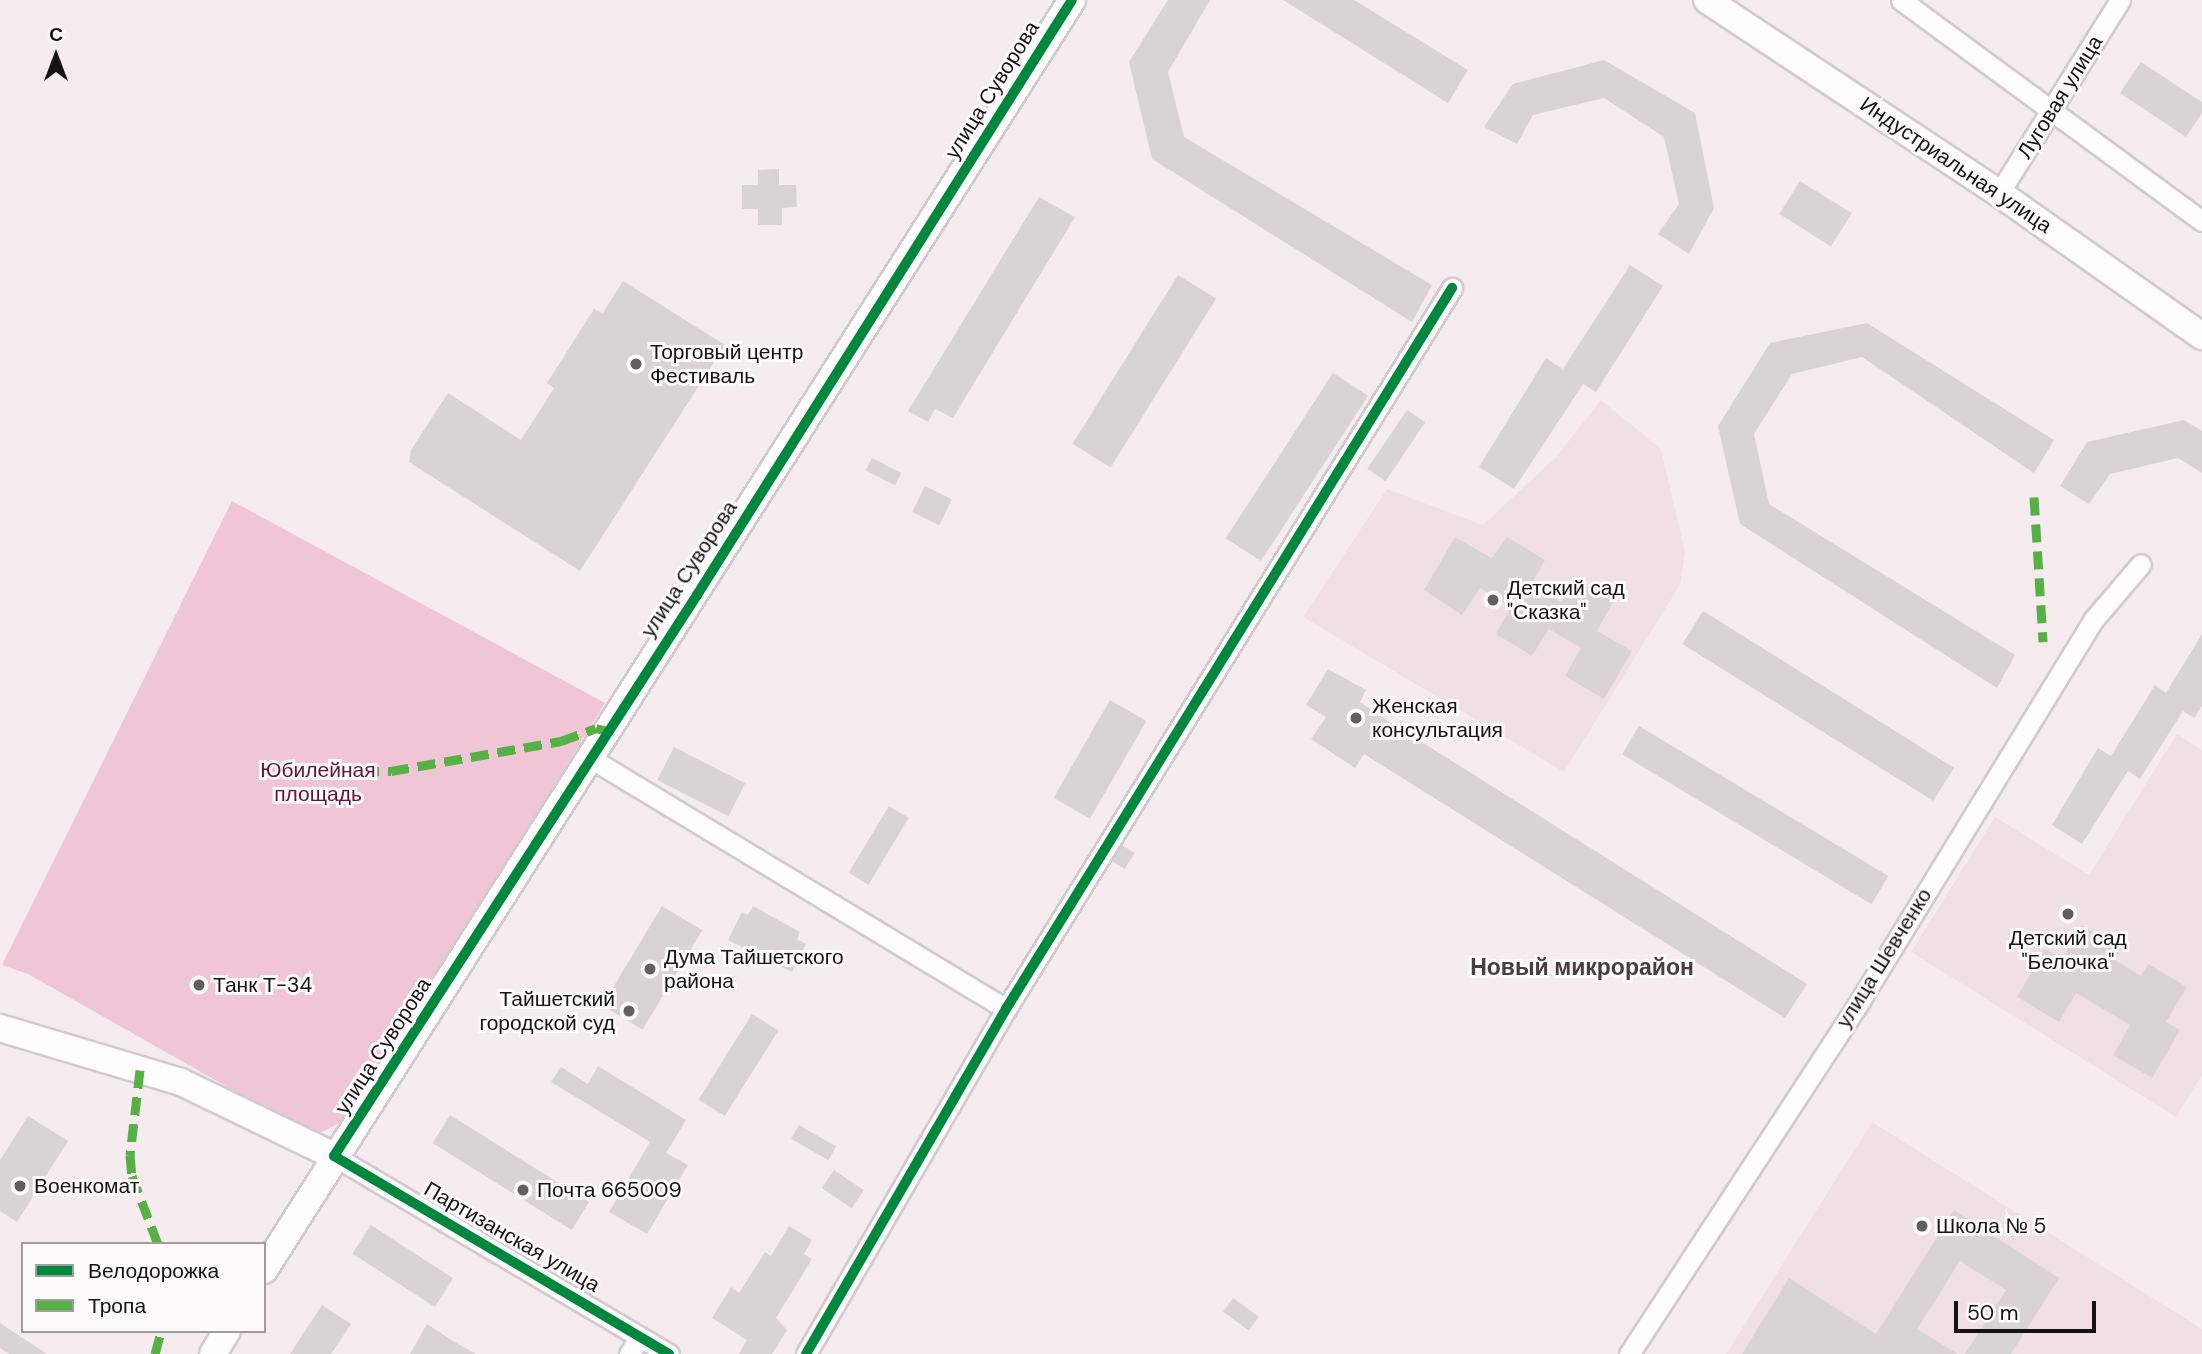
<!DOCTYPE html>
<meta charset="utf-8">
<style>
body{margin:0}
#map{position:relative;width:2202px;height:1354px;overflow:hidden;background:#f6ecf0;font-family:"DM Sans",sans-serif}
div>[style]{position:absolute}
.built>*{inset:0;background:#f1dfe6}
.green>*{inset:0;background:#f0c6d7}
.building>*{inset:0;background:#dad3d5;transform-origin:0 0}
.roads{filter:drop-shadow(2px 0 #d2cbce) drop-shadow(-2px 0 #d2cbce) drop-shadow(0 2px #d2cbce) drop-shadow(0 -2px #d2cbce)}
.street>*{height:19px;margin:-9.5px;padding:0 9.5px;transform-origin:9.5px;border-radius:9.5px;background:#fefcfd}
.secondary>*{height:26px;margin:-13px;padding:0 13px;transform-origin:13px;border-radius:13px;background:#fefcfd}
.quiet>*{height:9px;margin-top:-4.5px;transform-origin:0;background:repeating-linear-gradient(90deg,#55b144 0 18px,transparent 0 27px)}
.cycleway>*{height:10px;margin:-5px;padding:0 5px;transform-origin:5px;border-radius:5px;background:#00873e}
.dots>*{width:19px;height:19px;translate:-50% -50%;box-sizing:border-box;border:4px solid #fdfafb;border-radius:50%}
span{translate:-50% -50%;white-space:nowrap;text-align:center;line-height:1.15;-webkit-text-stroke:6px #fdfafb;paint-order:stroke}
.street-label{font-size:21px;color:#161113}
.poi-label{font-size:21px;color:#161113}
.left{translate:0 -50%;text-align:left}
.right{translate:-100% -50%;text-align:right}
.park-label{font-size:21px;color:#63113d}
.neighbourhood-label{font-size:23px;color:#4a3d42;font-weight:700}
.legend{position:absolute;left:21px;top:1242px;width:245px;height:91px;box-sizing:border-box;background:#fdfafb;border:2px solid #a19d9e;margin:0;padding:9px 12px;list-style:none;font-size:21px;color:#161113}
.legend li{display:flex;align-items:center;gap:14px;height:35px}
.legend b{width:35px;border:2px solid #a19d9e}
.north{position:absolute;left:21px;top:21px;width:70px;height:70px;-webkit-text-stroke:5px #fdfafb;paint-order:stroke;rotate:0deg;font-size:19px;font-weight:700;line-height:28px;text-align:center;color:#161113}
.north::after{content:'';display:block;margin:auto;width:24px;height:32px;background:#161113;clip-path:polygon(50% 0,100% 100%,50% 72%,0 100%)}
.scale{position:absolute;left:1954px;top:1301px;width:142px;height:32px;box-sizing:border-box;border:4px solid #161113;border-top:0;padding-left:9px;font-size:21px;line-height:24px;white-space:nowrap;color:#161113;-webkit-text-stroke:5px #fdfafb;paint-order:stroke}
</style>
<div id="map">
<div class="built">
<i style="clip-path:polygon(1601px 400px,1661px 449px,1685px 552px,1680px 585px,1564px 772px,1303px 617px,1387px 489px,1483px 525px,1556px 457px)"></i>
<i style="clip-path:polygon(2177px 734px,2202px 750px,2202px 1075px,2176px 1117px,1911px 952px,1995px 817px,2089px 875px)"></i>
<i style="clip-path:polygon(1872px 1122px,2202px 1329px,2202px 1354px,1726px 1354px)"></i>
</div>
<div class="green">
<i style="clip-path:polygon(232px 501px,605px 703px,348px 1119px,314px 1136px,28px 974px,2px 965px)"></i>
</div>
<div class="building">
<i style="clip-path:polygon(1168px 0,1210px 0,1168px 72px,1184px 137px,1432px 285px,1412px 322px,1152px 159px,1129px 62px)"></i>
<i style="clip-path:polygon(1283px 0,1354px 0,1468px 70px,1448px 103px)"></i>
<i style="clip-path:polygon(1604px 60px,1695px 113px,1714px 208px,1689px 254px,1658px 234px,1679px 204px,1664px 137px,1604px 98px,1533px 115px,1517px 144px,1484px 127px,1513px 84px)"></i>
<i style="clip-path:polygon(2141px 62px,2202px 102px,2202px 113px,2186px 137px,2120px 93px)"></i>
<i style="clip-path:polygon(779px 169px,779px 185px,796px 185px,797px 207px,782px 208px,782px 225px,758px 225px,758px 209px,742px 209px,742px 185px,758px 185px,758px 170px)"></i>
<i style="left:1800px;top:181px;width:61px;height:39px;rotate:32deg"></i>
<i style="clip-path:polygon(1039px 197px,1075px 217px,953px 418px,935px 409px,928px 422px,908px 411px)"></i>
<i style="clip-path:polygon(1630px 265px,1663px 286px,1596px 392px,1583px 384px,1514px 489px,1479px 467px,1546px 358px,1563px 369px)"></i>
<i style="left:1178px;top:275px;width:45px;height:199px;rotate:32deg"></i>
<i style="clip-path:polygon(623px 281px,725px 345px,580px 571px,409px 462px,411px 450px,448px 393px,521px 440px,554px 388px,547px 383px,594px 309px,603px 313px)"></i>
<i style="clip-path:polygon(1867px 323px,2054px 440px,2034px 473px,1862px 357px,1792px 374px,1754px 434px,1769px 504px,2015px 655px,1997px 688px,1740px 524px,1718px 426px,1770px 343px)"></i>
<i style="left:1333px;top:373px;width:42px;height:197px;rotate:33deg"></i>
<i style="left:1407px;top:410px;width:22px;height:71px;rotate:34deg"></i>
<i style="clip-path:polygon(2184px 420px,2202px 431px,2202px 473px,2178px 458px,2110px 474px,2089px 504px,2060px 486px,2087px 442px)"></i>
<i style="left:872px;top:458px;width:33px;height:14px;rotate:27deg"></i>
<i style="left:925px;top:486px;width:30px;height:29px;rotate:26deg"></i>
<i style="clip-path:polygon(1455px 537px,1492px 558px,1507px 537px,1545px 560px,1532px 583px,1561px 602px,1577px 580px,1613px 602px,1597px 631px,1632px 651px,1604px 699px,1565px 676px,1581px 648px,1549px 629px,1532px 656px,1496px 634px,1511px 607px,1480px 588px,1462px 615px,1424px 590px)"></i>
<i style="left:1703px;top:611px;width:296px;height:39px;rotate:32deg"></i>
<i style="clip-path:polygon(2202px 634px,2202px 706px,2194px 718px,2183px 711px,2140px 779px,2128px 771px,2082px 844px,2052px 825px,2098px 748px,2111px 756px,2155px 685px,2166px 693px)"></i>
<i style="clip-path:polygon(1328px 669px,1366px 690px,1360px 702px,1385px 719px,1807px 984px,1785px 1018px,1364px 754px,1355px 768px,1311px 739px,1326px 717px,1306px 705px)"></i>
<i style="left:1110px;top:700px;width:42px;height:113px;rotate:30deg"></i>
<i style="left:1639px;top:726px;width:291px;height:33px;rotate:31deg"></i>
<i style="left:674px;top:747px;width:80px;height:37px;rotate:27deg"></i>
<i style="left:889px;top:806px;width:23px;height:78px;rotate:31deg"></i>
<i style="left:1122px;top:845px;width:15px;height:19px;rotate:32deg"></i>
<i style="left:662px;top:906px;width:47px;height:116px;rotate:31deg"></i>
<i style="clip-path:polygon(753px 906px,800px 932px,797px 939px,806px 944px,792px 972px,728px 940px,742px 912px,748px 915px)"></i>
<i style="clip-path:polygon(2082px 925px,2121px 949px,2115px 960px,2141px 976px,2148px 964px,2187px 987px,2166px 1022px,2180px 1030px,2152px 1078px,2113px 1055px,2130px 1025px,2076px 993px,2059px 1022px,2017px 997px,2045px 949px,2062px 959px)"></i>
<i style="left:752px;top:1014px;width:31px;height:101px;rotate:32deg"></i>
<i style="clip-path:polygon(598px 1066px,686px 1120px,666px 1153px,688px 1165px,647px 1234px,609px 1212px,650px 1142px,551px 1082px,561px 1067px,588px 1084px)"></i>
<i style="left:450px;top:1115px;width:164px;height:33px;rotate:32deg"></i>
<i style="clip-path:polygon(28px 1116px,68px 1141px,17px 1222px,0 1211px,0 1160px)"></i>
<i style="left:799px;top:1125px;width:43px;height:16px;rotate:30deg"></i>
<i style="left:834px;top:1170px;width:36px;height:22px;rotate:34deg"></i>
<i style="clip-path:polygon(1954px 1210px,2059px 1278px,2011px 1354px,1965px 1354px,2006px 1290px,1960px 1261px,1917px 1329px,1958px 1354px,1742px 1354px,1789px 1278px,1876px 1334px)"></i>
<i style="left:371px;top:1225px;width:98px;height:34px;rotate:33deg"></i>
<i style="clip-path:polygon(789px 1226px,812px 1240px,804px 1254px,812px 1259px,776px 1318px,787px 1330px,772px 1354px,739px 1354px,747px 1340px,712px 1318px,731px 1287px,739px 1293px,765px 1252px,771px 1256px)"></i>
<i style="left:1233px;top:1298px;width:32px;height:17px;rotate:36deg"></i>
<i style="clip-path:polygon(322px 1305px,351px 1324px,331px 1354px,290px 1354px)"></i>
<i style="clip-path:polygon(0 1323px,47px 1354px,9px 1354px,0 1348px)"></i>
<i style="clip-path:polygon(427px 1324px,453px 1341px,476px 1354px,410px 1354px)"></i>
</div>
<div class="roads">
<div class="street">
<i style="left:1901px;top:0;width:373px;rotate:36.3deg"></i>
<i style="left:1999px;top:193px;width:228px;rotate:-57.9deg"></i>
<i style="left:590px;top:758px;width:486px;rotate:31.1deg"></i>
<i style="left:334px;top:1156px;width:389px;rotate:30.6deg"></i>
<i style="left:629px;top:1354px;width:20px;rotate:-57deg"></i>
<i style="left:806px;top:1354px;width:399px;rotate:-59.9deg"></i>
<i style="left:1006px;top:1009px;width:848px;rotate:-58.26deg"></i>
<i style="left:1629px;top:1354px;width:424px;rotate:-56.8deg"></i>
<i style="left:1861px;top:999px;width:446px;rotate:-58.5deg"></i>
<i style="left:2094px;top:619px;width:72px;rotate:-49.5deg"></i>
</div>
<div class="secondary">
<i style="left:1707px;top:0;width:350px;rotate:33.5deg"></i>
<i style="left:1999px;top:193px;width:248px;rotate:35.2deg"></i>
<i style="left:0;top:1028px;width:189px;rotate:16.6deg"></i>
<i style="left:181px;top:1082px;width:170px;rotate:25.8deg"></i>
<i style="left:264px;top:1270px;width:1505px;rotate:-57.53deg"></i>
<i style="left:213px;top:1354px;width:27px;rotate:-59deg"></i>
</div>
</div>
<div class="quiet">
<i style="left:2034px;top:497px;width:145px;rotate:86.4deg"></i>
<i style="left:334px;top:772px;width:57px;rotate:-1deg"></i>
<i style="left:391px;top:771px;width:173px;rotate:-10deg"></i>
<i style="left:561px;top:741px;width:37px;rotate:-20deg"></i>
<i style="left:596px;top:728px;width:11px;rotate:15deg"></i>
<i style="left:140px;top:1070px;width:86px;rotate:96.7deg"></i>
<i style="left:130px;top:1155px;width:21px;rotate:85deg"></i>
<i style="left:132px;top:1176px;width:73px;rotate:69.1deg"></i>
<i style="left:155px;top:1354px;width:24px;rotate:-75deg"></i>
</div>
<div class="cycleway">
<i style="left:669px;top:1354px;width:389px;rotate:-149.4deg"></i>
<i style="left:334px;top:1156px;width:668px;rotate:-57.09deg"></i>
<i style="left:697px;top:595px;width:703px;rotate:-57.78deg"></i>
<i style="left:806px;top:1354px;width:399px;rotate:-59.9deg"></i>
<i style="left:1006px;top:1009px;width:848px;rotate:-58.26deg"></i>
</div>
<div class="dots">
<i style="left:636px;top:364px;background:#645e60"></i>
<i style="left:1493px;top:600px;background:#645e60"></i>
<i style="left:1356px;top:718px;background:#645e60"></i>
<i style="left:2068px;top:914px;background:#645e60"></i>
<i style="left:650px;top:969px;background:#645e60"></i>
<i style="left:199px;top:985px;background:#645e60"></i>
<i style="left:629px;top:1011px;background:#645e60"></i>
<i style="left:20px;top:1186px;background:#645e60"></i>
<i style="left:523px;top:1190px;background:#645e60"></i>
<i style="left:1922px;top:1226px;background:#645e60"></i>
</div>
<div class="street-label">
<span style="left:992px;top:90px;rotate:-58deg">улица Суворова</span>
<span style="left:2060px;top:97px;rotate:-58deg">Луговая улица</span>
<span style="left:1956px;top:165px;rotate:34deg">Индустриальная улица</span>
<span style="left:689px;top:569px;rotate:-57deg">улица Суворова</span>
<span style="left:1884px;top:958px;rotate:-58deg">улица Шевченко</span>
<span style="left:383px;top:1046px;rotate:-57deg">улица Суворова</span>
<span style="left:512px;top:1237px;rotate:30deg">Партизанская улица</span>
</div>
<div class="poi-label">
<span class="left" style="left:650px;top:364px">Торговый центр<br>Фестиваль</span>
<span class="left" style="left:1507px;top:600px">Детский сад<br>"Сказка"</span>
<span class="left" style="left:1372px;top:718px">Женская<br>консультация</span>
<span style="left:2068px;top:950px">Детский сад<br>"Белочка"</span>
<span class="left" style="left:664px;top:969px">Дума Тайшетского<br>района</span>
<span class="left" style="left:213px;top:985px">Танк Т-34</span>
<span class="right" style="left:615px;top:1011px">Тайшетский<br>городской суд</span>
<span class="left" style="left:34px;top:1186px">Военкомат</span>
<span class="left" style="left:537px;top:1190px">Почта 665009</span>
<span class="left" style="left:1936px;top:1226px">Школа № 5</span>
</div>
<div class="park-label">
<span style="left:318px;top:782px">Юбилейная<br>площадь</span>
</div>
<div class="neighbourhood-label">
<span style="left:1582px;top:967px">Новый микрорайон</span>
</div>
<ul class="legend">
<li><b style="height:9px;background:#00873e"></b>Велодорожка</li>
<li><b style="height:9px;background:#55b144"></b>Тропа</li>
</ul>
<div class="north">С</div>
<div class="scale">50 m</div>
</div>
